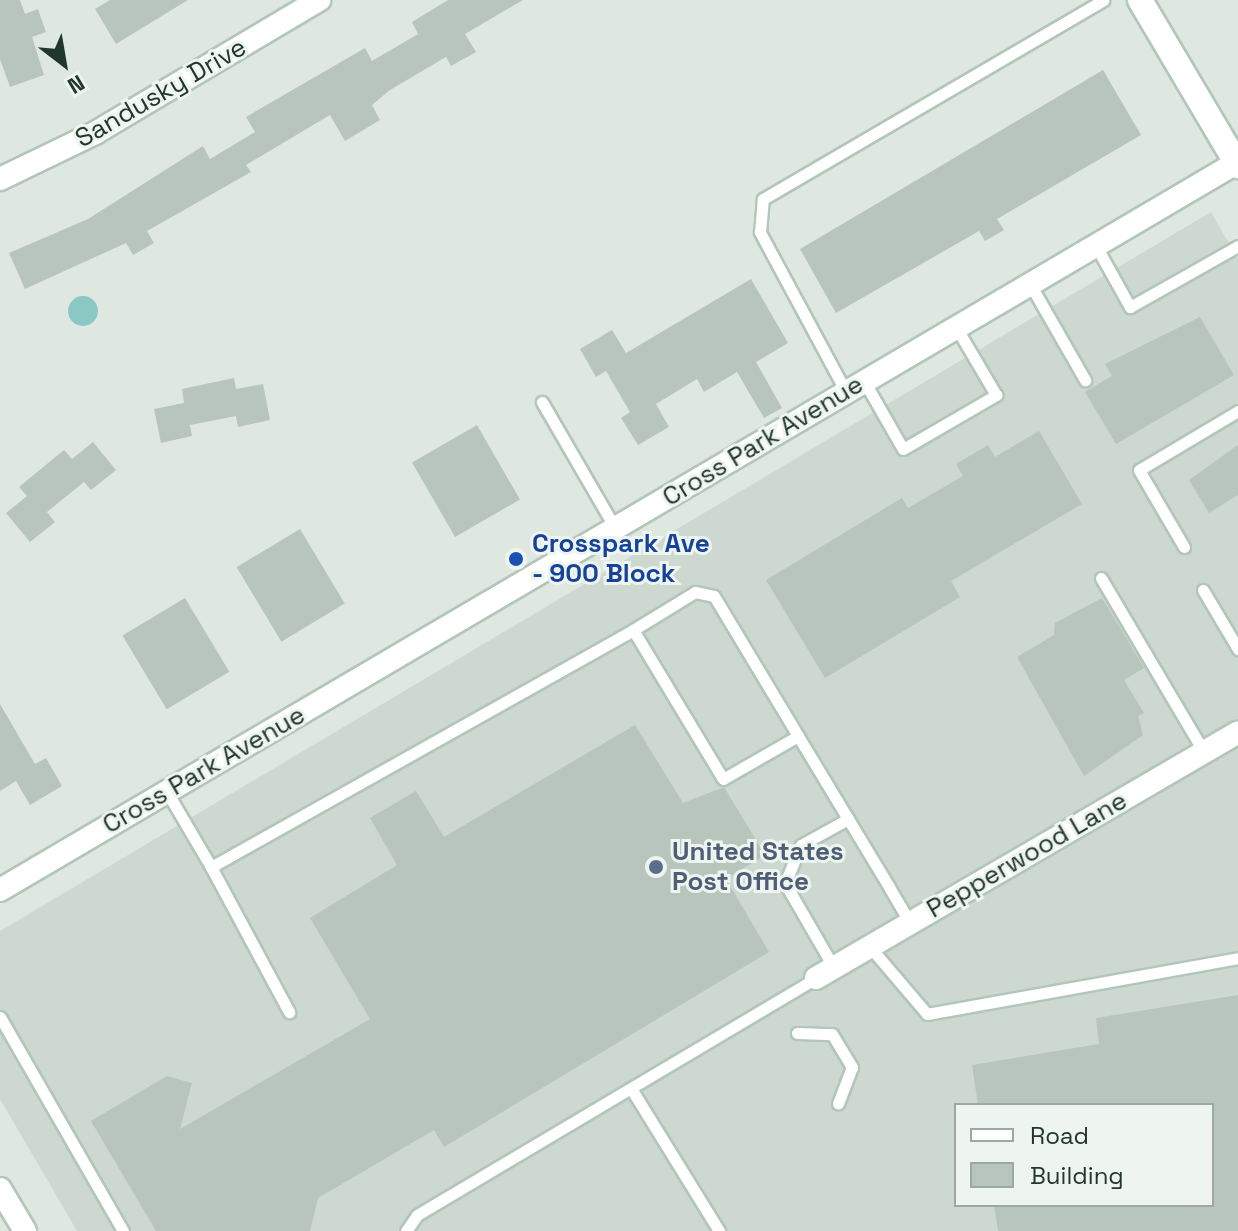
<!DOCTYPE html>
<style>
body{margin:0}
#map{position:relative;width:1238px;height:1231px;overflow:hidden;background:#dee8e1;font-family:"Space Grotesk",sans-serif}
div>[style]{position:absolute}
.built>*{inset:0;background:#ccd8d0}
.water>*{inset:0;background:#8ac8c4}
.round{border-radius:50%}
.building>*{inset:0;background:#b7c5bd;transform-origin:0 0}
.roads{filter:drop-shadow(2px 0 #b2c6bb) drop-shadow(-2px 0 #b2c6bb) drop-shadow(0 2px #b2c6bb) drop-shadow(0 -2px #b2c6bb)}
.lane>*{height:11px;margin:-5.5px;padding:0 5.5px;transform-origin:5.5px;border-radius:5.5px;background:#fff}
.street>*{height:22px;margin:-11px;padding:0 11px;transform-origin:11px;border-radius:11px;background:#fff}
.secondary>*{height:24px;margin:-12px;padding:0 12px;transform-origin:12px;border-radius:12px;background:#fff}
.dots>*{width:22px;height:22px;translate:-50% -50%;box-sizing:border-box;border:4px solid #eef5f0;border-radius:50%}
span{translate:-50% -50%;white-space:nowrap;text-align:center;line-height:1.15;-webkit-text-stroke:6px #eef5f0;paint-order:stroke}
.street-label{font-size:26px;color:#21362c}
.transit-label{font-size:26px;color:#164399;font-weight:700}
.left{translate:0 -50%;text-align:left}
.service-label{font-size:26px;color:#4e5e75;font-weight:700}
.legend{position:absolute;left:954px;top:1103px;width:260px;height:104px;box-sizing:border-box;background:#eef5f0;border:2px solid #9ca9a2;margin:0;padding:10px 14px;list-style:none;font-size:24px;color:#21362c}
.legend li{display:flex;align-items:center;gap:16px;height:40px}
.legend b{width:40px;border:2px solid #9ca9a2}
.north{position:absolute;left:24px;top:24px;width:80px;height:80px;-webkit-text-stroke:6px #eef5f0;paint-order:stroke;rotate:149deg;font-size:22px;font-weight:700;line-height:32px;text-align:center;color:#21362c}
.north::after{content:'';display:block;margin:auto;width:28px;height:36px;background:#21362c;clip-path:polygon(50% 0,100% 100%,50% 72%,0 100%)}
</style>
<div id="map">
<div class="built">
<i style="clip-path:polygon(evenodd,1211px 212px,1238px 259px,1238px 1231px,77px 1231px,0 1099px,0 931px,1211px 212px,956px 1105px,1212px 1105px,1212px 1205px,956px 1205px,956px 1105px)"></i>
</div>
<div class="water">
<i class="round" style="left:68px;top:296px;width:30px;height:30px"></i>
</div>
<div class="building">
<i style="clip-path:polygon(0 0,20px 0,25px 14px,38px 9px,46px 32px,32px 37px,44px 75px,10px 87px,0 59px)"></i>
<i style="clip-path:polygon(110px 0,188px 0,116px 44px,95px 9px)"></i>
<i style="clip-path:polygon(448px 0,523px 0,465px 34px,476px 52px,451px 66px,446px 57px,390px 90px,372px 105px,380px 120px,345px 141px,330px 115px,246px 165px,251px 172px,147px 231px,154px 243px,133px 255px,126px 243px,25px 289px,9px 253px,88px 219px,203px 146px,210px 159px,255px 132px,246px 117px,365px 48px,372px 61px,418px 34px,412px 22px)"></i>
<i style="clip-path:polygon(1103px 70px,1141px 135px,997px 219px,1004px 230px,985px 241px,979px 231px,836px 313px,800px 249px)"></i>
<i style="clip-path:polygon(751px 279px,788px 343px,756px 362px,782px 408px,764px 418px,737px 372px,704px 392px,697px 379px,656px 404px,669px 427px,638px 445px,621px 418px,630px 412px,606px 371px,596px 377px,580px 349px,612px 330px,626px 353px)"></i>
<i style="clip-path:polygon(1200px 317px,1234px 375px,1116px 444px,1085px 392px,1112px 376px,1105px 364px)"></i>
<i style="clip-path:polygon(234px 378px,236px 389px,263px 384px,270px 420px,238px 427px,236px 416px,190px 425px,192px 436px,161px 443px,154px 409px,184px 403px,182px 389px)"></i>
<i style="left:477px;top:425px;width:86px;height:75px;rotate:60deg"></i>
<i style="clip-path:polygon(1039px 431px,1082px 504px,951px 581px,960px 597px,825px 678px,766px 580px,902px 498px,908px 508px,963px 476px,956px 464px,988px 445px,995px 457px)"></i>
<i style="clip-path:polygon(93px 442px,116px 470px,91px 490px,84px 482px,47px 512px,55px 522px,30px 542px,6px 513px,27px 496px,19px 487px,64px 450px,72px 459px)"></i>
<i style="clip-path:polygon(1238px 445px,1238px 495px,1209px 513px,1189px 480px)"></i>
<i style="left:300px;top:529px;width:87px;height:74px;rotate:59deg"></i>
<i style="left:185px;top:598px;width:86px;height:73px;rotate:59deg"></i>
<i style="clip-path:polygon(1102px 598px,1144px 668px,1124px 680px,1144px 713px,1138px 716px,1143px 735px,1084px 776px,1017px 657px,1054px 635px,1055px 623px)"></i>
<i style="clip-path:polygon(0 704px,35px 764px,46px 758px,62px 786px,30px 805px,16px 781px,0 791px)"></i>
<i style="clip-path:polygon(635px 725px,683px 803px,724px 787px,765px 855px,726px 879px,769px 952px,444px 1147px,434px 1130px,318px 1198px,310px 1231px,156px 1231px,91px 1121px,167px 1076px,192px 1083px,180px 1129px,370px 1019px,310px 918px,397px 865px,370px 818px,416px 791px,444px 837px)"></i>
<i style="clip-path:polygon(1238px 995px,1238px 1231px,998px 1231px,994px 1205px,1212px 1205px,1212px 1105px,978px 1105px,972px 1065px,1099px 1044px,1096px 1018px)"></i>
</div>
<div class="roads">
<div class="lane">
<i style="left:1096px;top:246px;width:70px;rotate:60.9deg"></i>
<i style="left:1130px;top:307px;width:124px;rotate:-29.5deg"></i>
<i style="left:1030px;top:284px;width:111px;rotate:60.2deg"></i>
<i style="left:864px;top:381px;width:78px;rotate:60.2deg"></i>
<i style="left:903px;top:449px;width:108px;rotate:-30.1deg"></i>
<i style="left:996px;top:395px;width:79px;rotate:-120.5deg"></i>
<i style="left:846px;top:392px;width:182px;rotate:-118.3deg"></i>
<i style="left:760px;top:232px;width:33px;rotate:-85deg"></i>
<i style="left:763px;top:199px;width:394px;rotate:-30.3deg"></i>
<i style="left:542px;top:402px;width:146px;rotate:59.9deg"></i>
<i style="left:1184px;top:547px;width:89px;rotate:-120.3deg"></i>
<i style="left:1139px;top:470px;width:115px;rotate:-30.8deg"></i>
<i style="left:1101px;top:578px;width:202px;rotate:59.4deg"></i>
<i style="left:1203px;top:590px;width:69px;rotate:59.3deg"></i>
<i style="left:798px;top:736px;width:86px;rotate:150.2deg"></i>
<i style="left:723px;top:779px;width:174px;rotate:-121.1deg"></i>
<i style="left:633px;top:630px;width:73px;rotate:-31.5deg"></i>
<i style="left:695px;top:592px;width:19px;rotate:12deg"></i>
<i style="left:714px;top:596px;width:163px;rotate:59deg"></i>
<i style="left:798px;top:736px;width:176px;rotate:58.9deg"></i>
<i style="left:889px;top:887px;width:42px;rotate:59.7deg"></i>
<i style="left:167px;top:792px;width:87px;rotate:59.6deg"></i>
<i style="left:211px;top:867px;width:484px;rotate:-29.3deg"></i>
<i style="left:211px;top:867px;width:165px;rotate:61.7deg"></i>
<i style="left:870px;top:947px;width:88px;rotate:49.6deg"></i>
<i style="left:927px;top:1014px;width:316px;rotate:-10.2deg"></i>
<i style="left:834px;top:968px;width:98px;rotate:-120deg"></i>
<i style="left:785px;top:883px;width:41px;rotate:-67.2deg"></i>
<i style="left:801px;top:845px;width:54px;rotate:-29deg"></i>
<i style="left:0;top:1017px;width:247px;rotate:60.1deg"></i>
<i style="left:797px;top:1033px;width:35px;rotate:2deg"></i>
<i style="left:832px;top:1034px;width:39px;rotate:59deg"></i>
<i style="left:852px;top:1067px;width:39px;rotate:111deg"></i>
<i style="left:632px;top:1090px;width:166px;rotate:58.3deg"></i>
<i style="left:406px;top:1231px;width:19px;rotate:-55deg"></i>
<i style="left:417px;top:1215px;width:464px;rotate:-30.7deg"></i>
</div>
<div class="street">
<i style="left:0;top:179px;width:106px;rotate:-25.8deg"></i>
<i style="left:95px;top:133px;width:261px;rotate:-30.7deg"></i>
<i style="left:0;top:890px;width:1434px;rotate:-30.46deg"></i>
<i style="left:816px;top:978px;width:488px;rotate:-30.2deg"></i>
<i style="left:0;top:1189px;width:49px;rotate:59.2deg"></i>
</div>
<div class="secondary">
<i style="left:1140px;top:0;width:193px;rotate:59.4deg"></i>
</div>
</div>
<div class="dots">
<i style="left:516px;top:559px;background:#1a4fb4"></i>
<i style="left:656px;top:867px;background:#5c6f8a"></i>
</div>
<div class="street-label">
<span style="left:161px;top:93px;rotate:-30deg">Sandusky Drive</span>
<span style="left:763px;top:441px;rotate:-31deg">Cross Park Avenue</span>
<span style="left:204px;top:770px;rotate:-30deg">Cross Park Avenue</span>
<span style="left:1027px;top:855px;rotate:-30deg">Pepperwood Lane</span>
</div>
<div class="transit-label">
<span class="left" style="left:532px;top:559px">Crosspark Ave<br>- 900 Block</span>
</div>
<div class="service-label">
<span class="left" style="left:672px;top:867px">United States<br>Post Office</span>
</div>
<ul class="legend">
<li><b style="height:10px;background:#fff"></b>Road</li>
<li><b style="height:22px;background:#b7c5bd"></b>Building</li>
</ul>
<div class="north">N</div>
</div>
